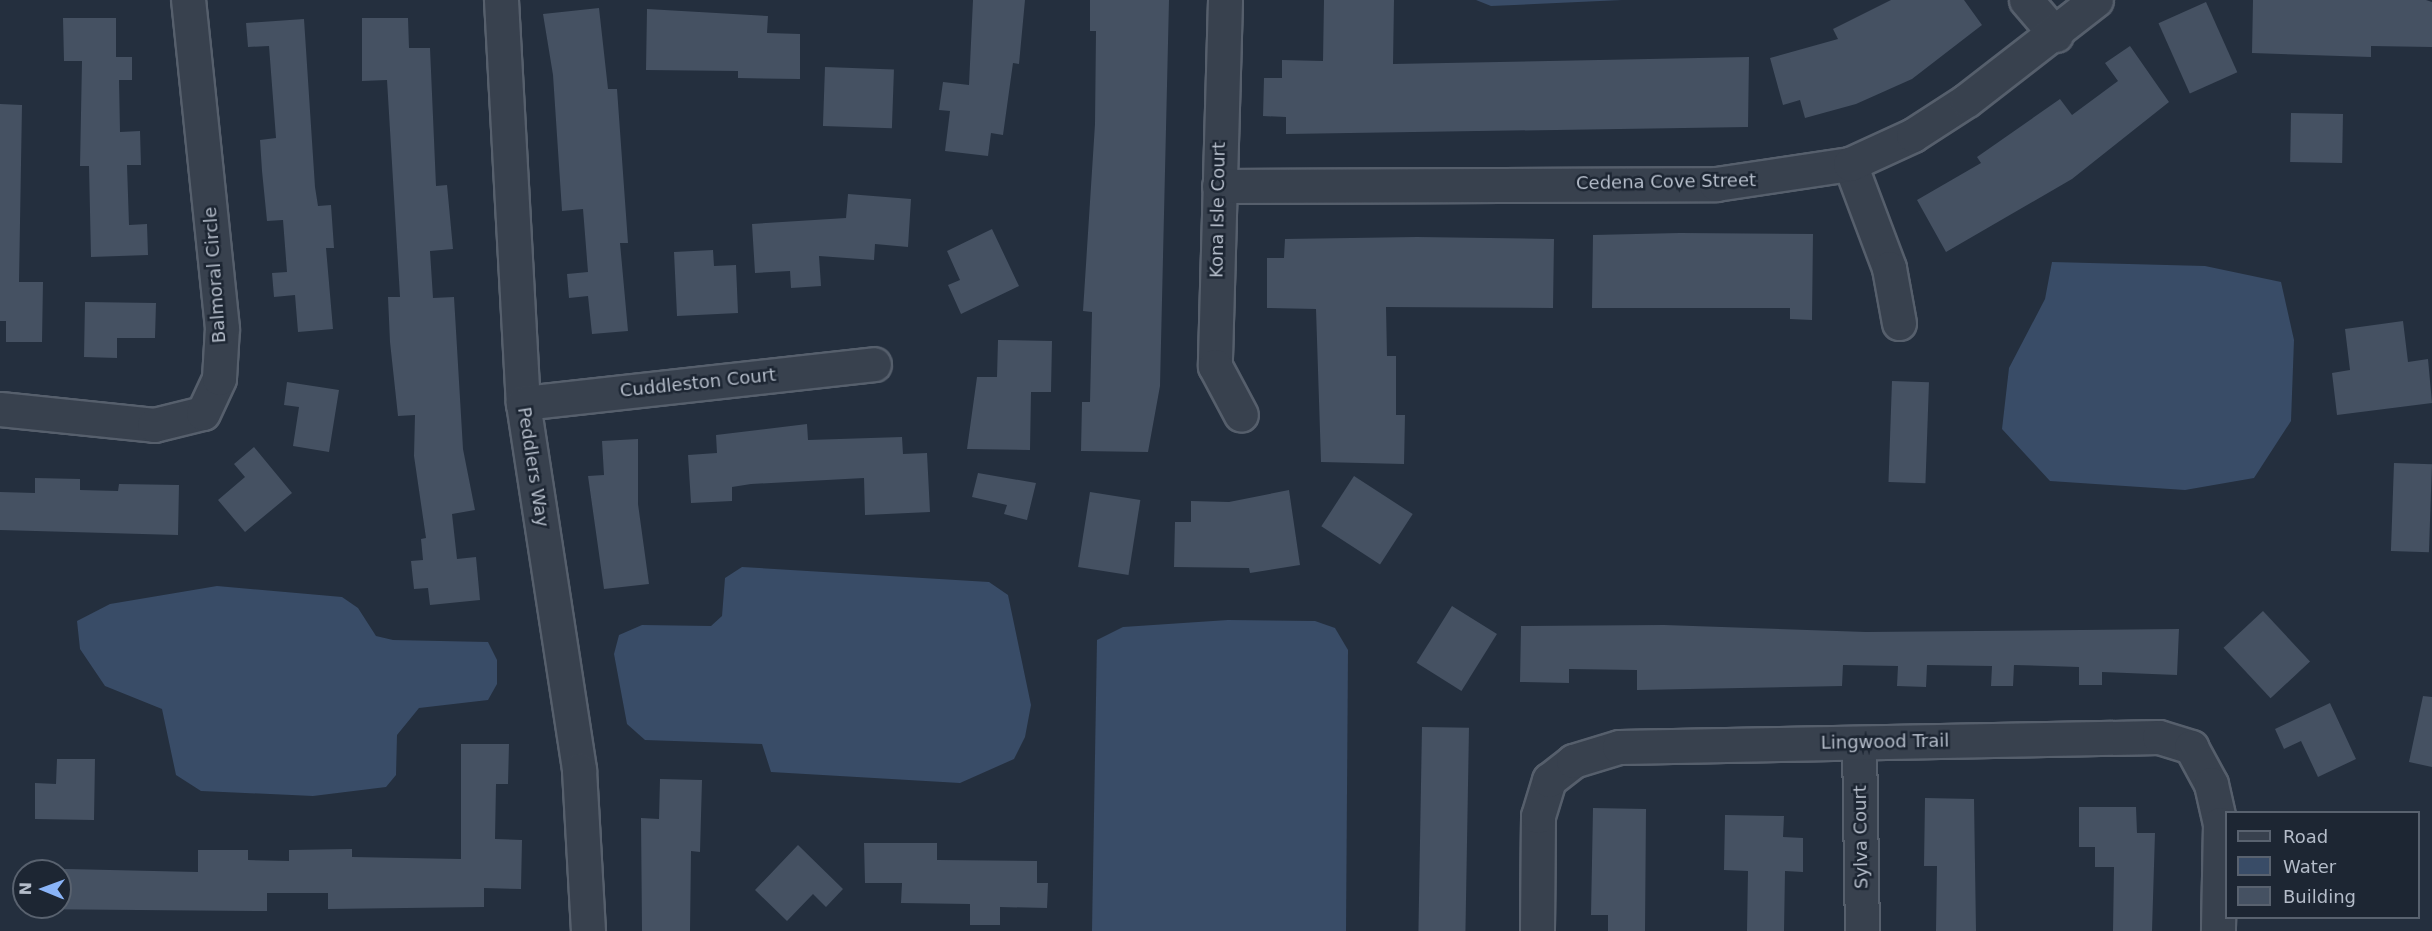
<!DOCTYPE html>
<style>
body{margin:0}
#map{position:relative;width:2432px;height:931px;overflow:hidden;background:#242f3e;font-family:"DejaVu Sans",sans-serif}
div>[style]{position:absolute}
.water>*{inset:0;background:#394c67}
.building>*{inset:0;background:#455162;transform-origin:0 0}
.roads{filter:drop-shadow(2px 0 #565f6c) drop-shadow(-2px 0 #565f6c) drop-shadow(0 2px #565f6c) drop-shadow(0 -2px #565f6c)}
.minor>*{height:33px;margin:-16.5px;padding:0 16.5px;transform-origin:16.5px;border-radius:16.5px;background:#38414e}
span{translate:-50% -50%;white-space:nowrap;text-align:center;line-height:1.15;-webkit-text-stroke:5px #1d2633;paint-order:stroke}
.street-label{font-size:18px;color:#b4bcc9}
.legend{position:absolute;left:2225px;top:811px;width:195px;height:108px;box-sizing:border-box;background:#1d2633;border:2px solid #59626f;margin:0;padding:8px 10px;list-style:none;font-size:18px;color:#b4bcc9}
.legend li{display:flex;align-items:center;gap:12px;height:30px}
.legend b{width:30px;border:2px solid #59626f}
.north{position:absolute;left:12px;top:859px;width:60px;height:60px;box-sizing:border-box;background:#1d2633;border:2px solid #59626f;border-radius:50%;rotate:271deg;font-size:16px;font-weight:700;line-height:24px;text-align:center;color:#b4bcc9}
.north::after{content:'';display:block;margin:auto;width:21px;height:27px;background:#8ab4f8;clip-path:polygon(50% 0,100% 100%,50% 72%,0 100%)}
</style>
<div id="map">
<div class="water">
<i style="clip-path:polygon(1476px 0,1622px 0,1491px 6px)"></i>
<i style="clip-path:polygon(2052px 262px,2205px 266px,2281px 282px,2294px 340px,2291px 421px,2254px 478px,2185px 490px,2050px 481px,2002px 429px,2009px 368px,2045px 299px)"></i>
<i style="clip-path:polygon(742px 567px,989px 582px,1008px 595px,1031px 705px,1025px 737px,1014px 759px,960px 783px,771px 772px,762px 744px,645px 740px,627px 724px,614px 654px,619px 635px,642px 625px,711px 626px,722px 616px,725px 578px)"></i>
<i style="clip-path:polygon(217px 586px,342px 597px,358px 608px,376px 636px,393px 640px,488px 642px,497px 660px,497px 684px,488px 700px,419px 708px,397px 735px,396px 775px,386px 787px,313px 796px,201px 791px,176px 775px,162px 709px,105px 686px,80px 649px,77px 621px,110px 604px)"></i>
<i style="clip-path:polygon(1228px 620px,1315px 621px,1335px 628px,1348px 650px,1346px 931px,1092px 931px,1097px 640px,1123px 627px)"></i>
</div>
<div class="building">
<i style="clip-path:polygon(973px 0,1025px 0,1019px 64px,1013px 63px,1003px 135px,991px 133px,988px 156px,945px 151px,950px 111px,939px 110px,943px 82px,969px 85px)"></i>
<i style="clip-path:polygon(1090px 0,1169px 0,1160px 386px,1148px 452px,1081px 451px,1082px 402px,1090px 402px,1092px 312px,1083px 311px,1095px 124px,1096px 31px,1090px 31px)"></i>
<i style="clip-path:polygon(1324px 0,1394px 0,1393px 64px,1749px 57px,1748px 127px,1286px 134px,1286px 117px,1263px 116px,1264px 78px,1282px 78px,1282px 60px,1323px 61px)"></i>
<i style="clip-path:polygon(1891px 0,1964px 0,1982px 25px,1912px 79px,1856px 104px,1805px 118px,1800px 100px,1783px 105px,1770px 58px,1838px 39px,1833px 29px)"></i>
<i style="clip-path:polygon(2253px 0,2426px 0,2432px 2px,2432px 47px,2371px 46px,2371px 57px,2252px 53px)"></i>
<i style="left:2206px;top:2px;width:77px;height:52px;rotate:66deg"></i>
<i style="clip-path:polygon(599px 8px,608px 89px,617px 89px,628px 243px,620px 243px,628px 331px,592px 334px,588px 296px,569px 298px,567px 274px,588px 272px,583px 209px,562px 211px,553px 75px,543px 14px)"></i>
<i style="clip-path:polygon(647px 9px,768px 16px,767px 33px,800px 34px,800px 79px,738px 78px,738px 71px,646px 70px)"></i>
<i style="clip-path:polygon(63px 18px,116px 18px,116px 57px,132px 57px,132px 80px,119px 80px,120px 132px,140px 131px,141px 165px,127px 165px,129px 225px,147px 224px,148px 255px,91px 257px,89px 166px,80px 166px,82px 61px,64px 61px)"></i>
<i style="clip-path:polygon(362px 18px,408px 18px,409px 48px,430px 48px,436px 186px,447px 185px,453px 249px,430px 251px,433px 298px,454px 297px,463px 449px,475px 510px,452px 514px,457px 559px,476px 557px,480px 600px,430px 605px,428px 588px,414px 589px,411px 561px,423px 560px,421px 539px,426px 538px,414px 456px,415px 415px,398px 416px,390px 342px,388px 297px,400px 297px,387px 80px,362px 81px)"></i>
<i style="clip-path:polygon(304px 19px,315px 187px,318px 206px,331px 205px,334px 248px,326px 248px,333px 329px,298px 332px,295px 295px,274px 297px,272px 273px,287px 272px,283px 220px,267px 221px,262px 171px,260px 140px,276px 138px,269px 46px,248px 47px,246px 23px)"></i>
<i style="clip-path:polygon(2130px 46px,2169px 102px,2072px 179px,1946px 252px,1917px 200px,1981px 163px,1977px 157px,2060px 99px,2072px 115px,2118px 81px,2105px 63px)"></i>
<i style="left:825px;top:67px;width:69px;height:59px;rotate:2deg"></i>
<i style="clip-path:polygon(0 104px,22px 105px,19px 282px,43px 282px,42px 342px,6px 342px,6px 321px,0 321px)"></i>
<i style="left:2291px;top:113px;width:52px;height:49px;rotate:1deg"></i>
<i style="clip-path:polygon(848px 194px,911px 199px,908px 247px,875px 244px,874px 260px,819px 256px,821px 286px,791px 288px,790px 271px,755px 273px,752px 224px,846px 218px)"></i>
<i style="clip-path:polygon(992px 229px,1019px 286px,961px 314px,948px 285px,960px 280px,947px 251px)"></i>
<i style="clip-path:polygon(1680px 233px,1813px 234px,1812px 320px,1790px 319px,1790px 308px,1592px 308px,1593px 235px)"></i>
<i style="clip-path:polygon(1417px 237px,1554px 239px,1553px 308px,1386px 307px,1387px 356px,1396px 356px,1396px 415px,1405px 415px,1404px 464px,1321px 462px,1316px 309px,1267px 308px,1267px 258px,1284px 258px,1285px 239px)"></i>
<i style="clip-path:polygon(713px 250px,714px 266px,736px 265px,738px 313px,677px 316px,674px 252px)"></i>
<i style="clip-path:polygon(85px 302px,156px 303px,155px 338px,117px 338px,117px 358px,84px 357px)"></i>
<i style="clip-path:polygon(2403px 321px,2408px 362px,2428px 359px,2432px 403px,2337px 415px,2332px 373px,2350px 370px,2345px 329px)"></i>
<i style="clip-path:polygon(998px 340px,1052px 341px,1051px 392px,1031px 392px,1030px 450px,967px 449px,977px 377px,997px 377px)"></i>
<i style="left:1892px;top:381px;width:37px;height:101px;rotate:2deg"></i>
<i style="clip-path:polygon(287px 382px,339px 390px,329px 452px,293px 446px,299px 407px,284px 405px)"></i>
<i style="clip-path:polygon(807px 424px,808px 440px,902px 437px,903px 454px,927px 453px,930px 512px,865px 515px,864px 478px,751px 484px,732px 487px,732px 501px,691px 503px,688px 455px,717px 453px,716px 435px)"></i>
<i style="clip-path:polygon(638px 439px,638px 504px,649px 584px,604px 589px,588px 476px,604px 475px,602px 441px)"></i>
<i style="clip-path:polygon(254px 447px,292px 493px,245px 532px,218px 500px,245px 477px,234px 464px)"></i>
<i style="left:2394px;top:463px;width:38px;height:88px;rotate:2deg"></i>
<i style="clip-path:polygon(978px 473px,1036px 483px,1027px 520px,1004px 514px,1007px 505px,972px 497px)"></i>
<i style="left:1354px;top:476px;width:70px;height:60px;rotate:33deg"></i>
<i style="clip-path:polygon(35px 478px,80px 479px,80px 490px,118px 491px,119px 484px,179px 485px,178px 535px,0 530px,0 492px,35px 493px)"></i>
<i style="clip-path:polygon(1289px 490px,1300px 565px,1250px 573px,1249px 568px,1174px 567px,1175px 522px,1191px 522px,1191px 501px,1229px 502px)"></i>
<i style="left:1090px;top:492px;width:51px;height:76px;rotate:9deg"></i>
<i style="left:1452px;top:606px;width:53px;height:67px;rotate:32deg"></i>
<i style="left:2263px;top:611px;width:69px;height:54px;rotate:47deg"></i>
<i style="clip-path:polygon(1664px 625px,1866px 632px,2179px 629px,2177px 675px,2102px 672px,2102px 685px,2079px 685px,2079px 667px,2014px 665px,2013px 686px,1991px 686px,1992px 666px,1927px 665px,1926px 687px,1897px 686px,1898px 666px,1843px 665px,1842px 686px,1637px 690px,1637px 670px,1569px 669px,1569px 683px,1520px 682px,1521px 626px)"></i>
<i style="clip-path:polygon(2423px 696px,2432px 697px,2432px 767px,2409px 762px)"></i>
<i style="clip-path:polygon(2330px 703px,2356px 759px,2318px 777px,2301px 741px,2284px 749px,2275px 729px)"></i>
<i style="left:1422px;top:727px;width:47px;height:204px;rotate:1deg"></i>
<i style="clip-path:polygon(evenodd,461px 744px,509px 744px,508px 784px,496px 784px,495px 839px,522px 840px,521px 889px,484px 888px,484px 907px,328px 909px,328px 893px,267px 893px,267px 911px,21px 909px,22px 868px,198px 872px,198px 850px,248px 850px,248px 860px,289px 861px,289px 850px,352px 849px,352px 857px,461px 859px,461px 744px,24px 871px,60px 871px,60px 907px,24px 907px,24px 871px)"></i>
<i style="clip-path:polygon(57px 759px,95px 759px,94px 820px,35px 819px,35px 783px,56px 784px)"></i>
<i style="clip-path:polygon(660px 779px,702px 780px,700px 852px,691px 851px,690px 931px,642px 931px,641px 818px,659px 819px)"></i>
<i style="clip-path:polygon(1925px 798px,1974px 799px,1976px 931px,1936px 931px,1937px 866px,1924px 866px)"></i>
<i style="clip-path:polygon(2079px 807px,2136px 807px,2137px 833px,2155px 833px,2152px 931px,2113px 931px,2114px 867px,2095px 867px,2095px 847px,2079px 847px)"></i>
<i style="clip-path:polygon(1593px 808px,1646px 809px,1645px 931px,1608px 931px,1608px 915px,1591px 915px)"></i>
<i style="clip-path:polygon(1725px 815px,1784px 816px,1783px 837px,1803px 838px,1803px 872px,1785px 871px,1784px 931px,1747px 931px,1748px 871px,1724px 870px)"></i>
<i style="clip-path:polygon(864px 843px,937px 843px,937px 860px,1037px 861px,1037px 883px,1048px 883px,1047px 908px,1000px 907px,1000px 925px,970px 925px,970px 904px,901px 903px,902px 883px,865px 883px)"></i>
<i style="clip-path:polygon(798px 845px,843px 889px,826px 907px,813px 894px,787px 921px,755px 890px)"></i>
</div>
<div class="roads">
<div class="minor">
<i style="left:501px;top:0;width:404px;rotate:86.9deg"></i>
<i style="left:523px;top:403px;width:371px;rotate:81.3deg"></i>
<i style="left:579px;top:770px;width:161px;rotate:86.8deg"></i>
<i style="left:1225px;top:0;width:366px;rotate:91.6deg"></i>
<i style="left:1215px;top:366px;width:55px;rotate:62deg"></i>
<i style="left:2026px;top:0;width:46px;rotate:49.4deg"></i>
<i style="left:1850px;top:164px;width:111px;rotate:69.4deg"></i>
<i style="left:1889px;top:268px;width:56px;rotate:79.7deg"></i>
<i style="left:1219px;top:186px;width:497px;rotate:-0.2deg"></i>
<i style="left:1716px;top:184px;width:135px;rotate:-8.5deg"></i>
<i style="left:1850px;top:164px;width:69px;rotate:-24.7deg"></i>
<i style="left:1913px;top:135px;width:64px;rotate:-32.9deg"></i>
<i style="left:1967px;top:100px;width:163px;rotate:-37.8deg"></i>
<i style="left:523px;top:403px;width:353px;rotate:-6.3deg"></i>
<i style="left:0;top:409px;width:155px;rotate:5.9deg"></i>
<i style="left:154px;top:425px;width:50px;rotate:-13.8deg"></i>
<i style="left:203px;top:413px;width:38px;rotate:-65deg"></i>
<i style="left:219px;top:378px;width:50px;rotate:-86.6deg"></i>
<i style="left:222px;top:328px;width:330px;rotate:-95.9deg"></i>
<i style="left:1859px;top:743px;width:188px;rotate:89.1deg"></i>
<i style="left:1537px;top:931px;width:115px;rotate:-89.5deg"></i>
<i style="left:1538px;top:816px;width:38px;rotate:-73deg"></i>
<i style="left:1549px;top:780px;width:31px;rotate:-38deg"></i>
<i style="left:1573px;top:761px;width:48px;rotate:-16.9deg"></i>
<i style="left:1619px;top:747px;width:540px;rotate:-1.06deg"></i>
<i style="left:2159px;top:737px;width:34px;rotate:17deg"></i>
<i style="left:2191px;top:747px;width:42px;rotate:61.6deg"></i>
<i style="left:2211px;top:784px;width:41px;rotate:77.3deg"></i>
<i style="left:2220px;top:824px;width:107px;rotate:91.1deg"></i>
</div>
</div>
<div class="street-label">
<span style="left:1666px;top:182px;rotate:-1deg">Cedena Cove Street</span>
<span style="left:1218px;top:210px;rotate:-89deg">Kona Isle Court</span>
<span style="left:215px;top:275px;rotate:-94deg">Balmoral Circle</span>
<span style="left:698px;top:383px;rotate:-6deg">Cuddleston Court</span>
<span style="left:533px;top:467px;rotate:81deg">Peddlers Way</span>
<span style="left:1885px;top:742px;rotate:-1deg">Lingwood Trail</span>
<span style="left:1861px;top:837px;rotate:-91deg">Sylva Court</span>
</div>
<ul class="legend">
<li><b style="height:8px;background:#38414e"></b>Road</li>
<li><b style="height:16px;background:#394c67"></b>Water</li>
<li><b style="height:16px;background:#455162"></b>Building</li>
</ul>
<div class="north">N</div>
</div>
